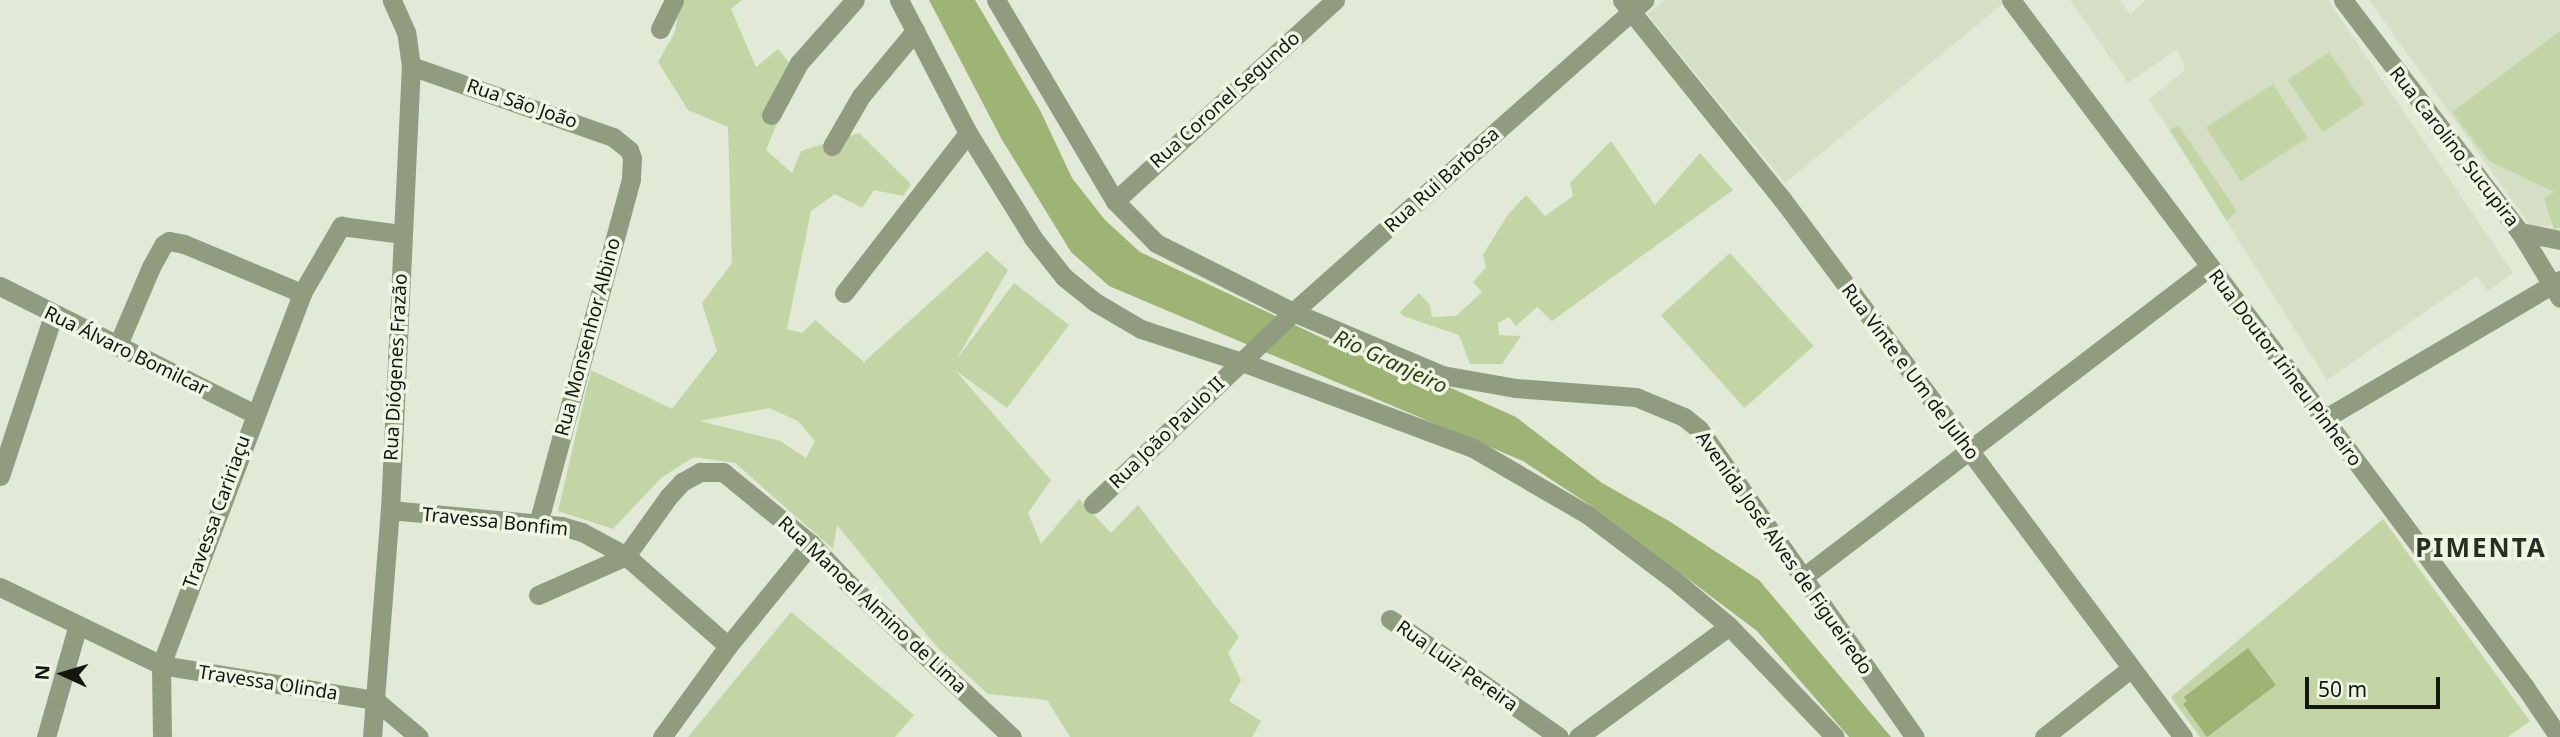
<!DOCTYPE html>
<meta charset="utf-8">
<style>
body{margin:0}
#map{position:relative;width:2560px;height:737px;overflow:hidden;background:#e2e9d7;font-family:"Noto Sans",sans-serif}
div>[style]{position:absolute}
.built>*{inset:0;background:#d6dfc6}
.green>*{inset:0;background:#c3d5a5;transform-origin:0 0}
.water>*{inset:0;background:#9eb475}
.minor>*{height:19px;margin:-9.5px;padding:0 9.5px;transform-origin:9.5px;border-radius:9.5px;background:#919b80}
.tertiary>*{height:19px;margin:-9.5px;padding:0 9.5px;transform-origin:9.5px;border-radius:9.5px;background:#919b80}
span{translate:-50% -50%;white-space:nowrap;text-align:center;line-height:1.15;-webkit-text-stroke:7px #eff6e4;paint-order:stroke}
.street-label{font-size:19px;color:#141610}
.water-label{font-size:21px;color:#324011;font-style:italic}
.district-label{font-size:26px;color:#2a2e21;font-weight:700;letter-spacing:2px}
.north{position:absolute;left:28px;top:639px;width:70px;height:70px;-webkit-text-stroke:5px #eff6e4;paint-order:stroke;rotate:274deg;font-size:19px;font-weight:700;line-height:28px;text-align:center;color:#141610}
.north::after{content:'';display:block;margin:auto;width:24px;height:32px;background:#141610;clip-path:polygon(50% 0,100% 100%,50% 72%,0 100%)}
.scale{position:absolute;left:2305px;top:677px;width:135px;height:32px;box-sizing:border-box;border:4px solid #141610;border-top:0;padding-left:9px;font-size:21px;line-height:24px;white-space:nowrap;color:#141610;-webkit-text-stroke:5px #eff6e4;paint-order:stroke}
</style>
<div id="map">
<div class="built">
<i style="clip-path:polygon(1664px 0,2005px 0,2006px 1px,1785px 183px,1647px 14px)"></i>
<i style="clip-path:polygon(2070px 0,2120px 0,2130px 14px,2146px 0,2328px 0,2513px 273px,2488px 291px,2477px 276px,2327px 380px,2149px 99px,2185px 70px,2178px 49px,2128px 83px)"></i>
<i style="clip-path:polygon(2369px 0,2560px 0,2560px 224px,2532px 228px)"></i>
</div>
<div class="green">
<i style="clip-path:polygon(evenodd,680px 0,742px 0,731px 9px,756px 67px,778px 49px,798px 73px,766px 150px,792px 173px,801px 151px,859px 133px,911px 184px,903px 196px,874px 190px,862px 208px,835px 194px,811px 211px,787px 329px,802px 333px,815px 320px,864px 362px,987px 251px,1008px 270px,956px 360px,1014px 283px,1069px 325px,1007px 408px,955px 370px,1051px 480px,1028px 513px,1041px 544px,1079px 499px,1111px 533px,1138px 505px,1239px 637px,1228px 653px,1241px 680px,1229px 701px,1261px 721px,1252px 737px,1070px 737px,1047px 700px,988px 694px,936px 646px,837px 525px,833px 549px,735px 463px,694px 457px,661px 478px,613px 529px,558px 511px,591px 370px,672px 409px,717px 351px,702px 303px,732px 263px,728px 127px,688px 110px,658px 62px,675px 32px,680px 0,769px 408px,798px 421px,815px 441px,806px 458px,780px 441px,700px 421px,769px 408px)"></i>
<i style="clip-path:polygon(2560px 31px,2560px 228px,2554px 229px,2544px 199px,2554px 192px,2489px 161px,2452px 112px)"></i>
<i style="left:2329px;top:52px;width:63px;height:50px;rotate:56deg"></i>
<i style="left:2273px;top:84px;width:64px;height:80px;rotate:57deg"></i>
<i style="clip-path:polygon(2178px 125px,2237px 211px,2227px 221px,2170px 130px)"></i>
<i style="clip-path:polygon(1611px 141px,1655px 205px,1700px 153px,1733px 190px,1552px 321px,1537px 307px,1516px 326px,1509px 317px,1498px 323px,1499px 335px,1521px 336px,1502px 364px,1470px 364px,1459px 335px,1403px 316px,1400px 312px,1419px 293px,1430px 305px,1432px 317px,1456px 316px,1482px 292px,1473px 282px,1486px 267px,1483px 255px,1507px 216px,1526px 195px,1545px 216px,1573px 196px,1570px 183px)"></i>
<i style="left:1730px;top:253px;width:125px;height:93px;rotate:48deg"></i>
<i style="clip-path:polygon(2383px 519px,2530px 721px,2508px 737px,2200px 737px,2171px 697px)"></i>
<i style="clip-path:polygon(791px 612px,914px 715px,895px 737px,688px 737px)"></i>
</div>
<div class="water">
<i style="clip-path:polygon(929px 0,975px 0,1040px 110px,1072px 178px,1105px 220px,1140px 252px,1354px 353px,1451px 388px,1516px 417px,1602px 483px,1669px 521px,1759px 580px,1891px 737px,1849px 737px,1757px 631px,1593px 507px,1523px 461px,1109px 286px,1071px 252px,1001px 138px)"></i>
<i style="clip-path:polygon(2248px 648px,2276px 685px,2207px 737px,2183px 704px,2187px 701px,2184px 697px)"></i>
</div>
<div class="minor">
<i style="left:899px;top:0;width:150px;rotate:62.6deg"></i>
<i style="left:968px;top:133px;width:123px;rotate:58.2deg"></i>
<i style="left:1033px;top:238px;width:50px;rotate:51.5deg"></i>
<i style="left:1064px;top:277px;width:40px;rotate:39deg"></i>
<i style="left:1095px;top:302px;width:53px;rotate:30.4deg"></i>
<i style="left:1141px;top:329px;width:106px;rotate:18.1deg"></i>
<i style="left:1242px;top:362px;width:246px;rotate:20.4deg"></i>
<i style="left:1473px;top:448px;width:133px;rotate:30.2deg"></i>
<i style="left:1588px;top:515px;width:106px;rotate:37deg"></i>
<i style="left:1673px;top:579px;width:73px;rotate:40deg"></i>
<i style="left:1729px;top:626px;width:153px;rotate:46.3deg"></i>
<i style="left:996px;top:0;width:234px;rotate:59.4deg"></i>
<i style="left:1115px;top:201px;width:59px;rotate:45.7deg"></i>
<i style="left:1156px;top:243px;width:153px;rotate:26.7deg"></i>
<i style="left:1293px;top:312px;width:162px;rotate:22.9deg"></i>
<i style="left:1442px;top:375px;width:74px;rotate:10.1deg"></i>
<i style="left:1515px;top:388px;width:121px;rotate:4.3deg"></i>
<i style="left:1636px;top:397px;width:52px;rotate:22.6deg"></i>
<i style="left:1684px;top:417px;width:19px;rotate:39deg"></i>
<i style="left:1699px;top:429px;width:376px;rotate:55deg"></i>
<i style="left:1622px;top:0;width:255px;rotate:51.2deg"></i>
<i style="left:1782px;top:199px;width:671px;rotate:53.3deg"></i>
<i style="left:660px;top:29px;width:32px;rotate:-64deg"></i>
<i style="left:411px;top:66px;width:214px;rotate:19.4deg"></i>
<i style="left:613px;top:137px;width:21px;rotate:39deg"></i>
<i style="left:629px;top:150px;width:9px;rotate:69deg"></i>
<i style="left:632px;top:158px;width:21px;rotate:93deg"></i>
<i style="left:631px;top:179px;width:357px;rotate:105.1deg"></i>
<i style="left:771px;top:115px;width:59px;rotate:-61.7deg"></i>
<i style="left:799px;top:63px;width:84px;rotate:-48.4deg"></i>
<i style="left:832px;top:146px;width:58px;rotate:-59.9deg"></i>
<i style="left:861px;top:96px;width:85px;rotate:-50.3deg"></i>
<i style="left:1115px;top:201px;width:298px;rotate:-42.4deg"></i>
<i style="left:0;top:286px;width:284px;rotate:26.7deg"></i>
<i style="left:844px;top:293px;width:202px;rotate:-52.2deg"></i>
<i style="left:117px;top:347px;width:87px;rotate:-67deg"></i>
<i style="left:151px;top:267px;width:26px;rotate:-61deg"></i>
<i style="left:164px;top:244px;width:6px;rotate:-31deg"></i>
<i style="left:169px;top:241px;width:15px;rotate:11deg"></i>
<i style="left:184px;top:244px;width:128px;rotate:22.6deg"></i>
<i style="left:0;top:476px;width:169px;rotate:-71.7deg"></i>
<i style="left:1093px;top:504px;width:277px;rotate:-43.8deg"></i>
<i style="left:1293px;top:312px;width:470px;rotate:-41.6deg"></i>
<i style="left:390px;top:510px;width:172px;rotate:5.3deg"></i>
<i style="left:561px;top:526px;width:22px;rotate:16deg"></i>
<i style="left:582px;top:532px;width:50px;rotate:28.6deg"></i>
<i style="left:626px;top:556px;width:136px;rotate:41.4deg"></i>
<i style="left:1802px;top:578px;width:511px;rotate:-37.36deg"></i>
<i style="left:0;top:587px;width:179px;rotate:25.8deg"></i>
<i style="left:161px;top:665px;width:217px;rotate:9.3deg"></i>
<i style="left:375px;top:700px;width:57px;rotate:40.1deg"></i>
<i style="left:538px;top:595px;width:96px;rotate:-23.9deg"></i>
<i style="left:626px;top:556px;width:74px;rotate:-54.4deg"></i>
<i style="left:669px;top:496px;width:19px;rotate:-47deg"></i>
<i style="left:682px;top:482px;width:21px;rotate:-29deg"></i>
<i style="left:700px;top:472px;width:23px"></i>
<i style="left:723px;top:472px;width:114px;rotate:39.3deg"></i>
<i style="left:811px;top:544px;width:54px;rotate:46.5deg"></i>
<i style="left:848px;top:583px;width:225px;rotate:43.2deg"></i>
<i style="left:1390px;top:619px;width:206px;rotate:34.9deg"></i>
<i style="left:46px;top:737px;width:116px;rotate:-74.1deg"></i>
<i style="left:162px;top:737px;width:72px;rotate:-90.8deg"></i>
<i style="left:161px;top:665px;width:398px;rotate:-69.2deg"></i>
<i style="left:302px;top:293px;width:78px;rotate:-59.8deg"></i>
<i style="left:341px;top:226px;width:62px;rotate:7.5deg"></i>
<i style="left:372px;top:737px;width:228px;rotate:-85.5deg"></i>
<i style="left:390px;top:510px;width:444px;rotate:-87.3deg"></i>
<i style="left:411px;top:66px;width:34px;rotate:-98deg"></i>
<i style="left:406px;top:32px;width:35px;rotate:-114deg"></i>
<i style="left:662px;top:737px;width:112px;rotate:-54deg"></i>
<i style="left:728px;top:646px;width:132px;rotate:-50.9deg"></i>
<i style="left:1578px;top:737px;width:187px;rotate:-36.3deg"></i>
<i style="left:2044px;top:737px;width:110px;rotate:-38.3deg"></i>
</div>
<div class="tertiary">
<i style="left:2011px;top:0;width:858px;rotate:53.2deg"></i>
<i style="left:2525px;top:687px;width:60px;rotate:55.8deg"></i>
<i style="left:2343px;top:0;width:292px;rotate:52.7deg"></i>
<i style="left:2520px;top:232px;width:77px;rotate:58.8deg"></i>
<i style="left:2520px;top:232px;width:41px;rotate:11.3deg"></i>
<i style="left:2324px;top:419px;width:274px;rotate:-30.5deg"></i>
</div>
<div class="street-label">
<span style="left:1225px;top:100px;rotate:-42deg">Rua Coronel Segundo</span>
<span style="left:522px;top:104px;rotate:19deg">Rua São João</span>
<span style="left:2454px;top:147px;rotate:52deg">Rua Carolino Sucupira</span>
<span style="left:1442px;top:180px;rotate:-42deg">Rua Rui Barbosa</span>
<span style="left:588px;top:337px;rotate:-75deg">Rua Monsenhor Albino</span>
<span style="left:126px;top:351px;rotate:26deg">Rua Álvaro Bomilcar</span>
<span style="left:396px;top:367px;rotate:-87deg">Rua Diógenes Frazão</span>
<span style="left:2285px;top:368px;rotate:53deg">Rua Doutor Irineu Pinheiro</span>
<span style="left:1910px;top:372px;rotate:53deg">Rua Vinte e Um de Julho</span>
<span style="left:1167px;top:433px;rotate:-44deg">Rua João Paulo II</span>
<span style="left:217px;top:512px;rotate:-70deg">Travessa Caririaçu</span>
<span style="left:495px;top:522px;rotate:6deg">Travessa Bonfim</span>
<span style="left:1784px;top:553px;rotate:55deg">Avenida José Alves de Figueiredo</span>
<span style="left:872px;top:605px;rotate:43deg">Rua Manoel Almino de Lima</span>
<span style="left:1457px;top:666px;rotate:35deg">Rua Luiz Pereira</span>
<span style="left:268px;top:683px;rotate:9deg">Travessa Olinda</span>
</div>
<div class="water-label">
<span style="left:1391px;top:361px;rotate:25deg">Rio Granjeiro</span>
</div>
<div class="district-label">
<span style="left:2481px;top:548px">PIMENTA</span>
</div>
<div class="north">N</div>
<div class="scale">50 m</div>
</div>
